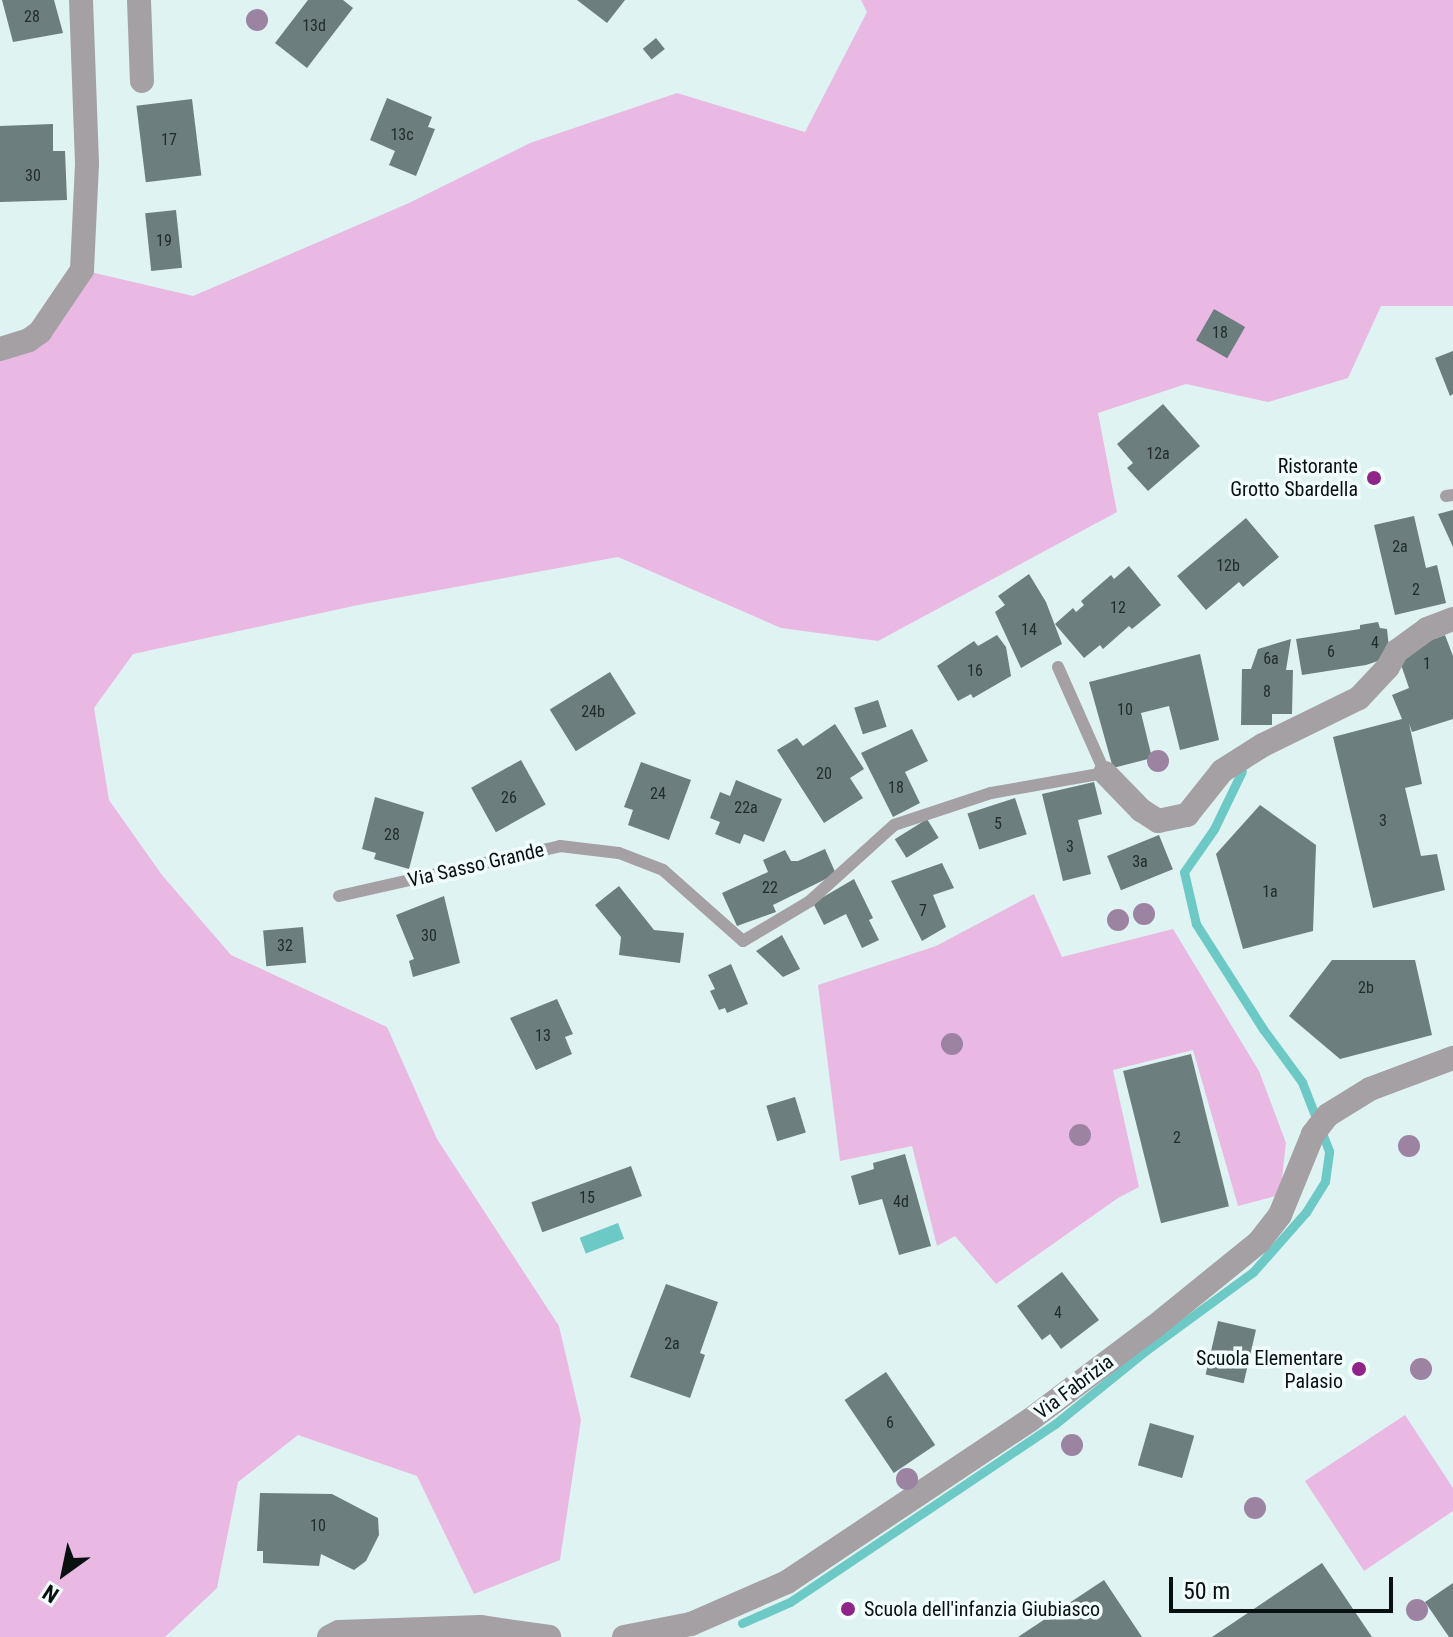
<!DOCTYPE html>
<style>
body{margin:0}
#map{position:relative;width:1453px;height:1637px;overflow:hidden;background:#dff3f2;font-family:"Roboto Condensed",sans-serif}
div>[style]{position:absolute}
.green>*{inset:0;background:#e9b9e4}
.water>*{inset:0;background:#6cc9c5;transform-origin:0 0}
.stream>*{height:9px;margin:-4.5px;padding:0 4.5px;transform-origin:4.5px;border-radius:4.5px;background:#6cc9c5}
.building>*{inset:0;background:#6c7e7d;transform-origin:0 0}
.lane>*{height:12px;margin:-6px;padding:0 6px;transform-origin:6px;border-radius:6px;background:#a5a0a4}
.street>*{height:24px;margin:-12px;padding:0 12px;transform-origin:12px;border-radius:12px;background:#a5a0a4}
.trees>*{width:22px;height:22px;margin:-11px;border-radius:50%;background:#9c83a2}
.dots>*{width:22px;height:22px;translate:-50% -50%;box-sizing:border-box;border:4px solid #f2fefe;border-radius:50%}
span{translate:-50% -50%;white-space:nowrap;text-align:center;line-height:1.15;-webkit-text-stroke:7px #f2fefe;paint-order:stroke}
.number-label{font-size:16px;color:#222c2b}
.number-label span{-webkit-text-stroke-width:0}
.poi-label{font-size:20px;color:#091010}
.right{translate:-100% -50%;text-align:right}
.left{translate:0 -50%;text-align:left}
.street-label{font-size:20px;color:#091010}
.north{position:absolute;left:24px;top:1533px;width:80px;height:80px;-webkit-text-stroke:6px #f2fefe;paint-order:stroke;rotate:213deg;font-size:22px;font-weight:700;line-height:32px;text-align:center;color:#091010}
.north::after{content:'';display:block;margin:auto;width:28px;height:36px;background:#091010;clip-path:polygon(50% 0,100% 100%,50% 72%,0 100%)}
.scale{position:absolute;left:1169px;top:1577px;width:224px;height:36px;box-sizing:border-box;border:4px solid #091010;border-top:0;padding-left:10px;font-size:24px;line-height:28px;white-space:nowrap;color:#091010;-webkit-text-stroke:6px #f2fefe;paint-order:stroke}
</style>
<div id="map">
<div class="green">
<i style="clip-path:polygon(861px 0,1453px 0,1453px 306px,1381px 306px,1348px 378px,1268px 402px,1186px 384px,1098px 413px,1117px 512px,878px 641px,781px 628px,618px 557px,358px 605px,133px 654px,94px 708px,109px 800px,162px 875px,231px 955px,387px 1027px,437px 1139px,559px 1326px,581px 1420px,560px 1560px,474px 1594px,417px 1476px,298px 1435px,238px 1482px,217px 1588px,165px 1637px,0 1637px,0 349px,17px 345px,82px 270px,193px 296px,409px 203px,530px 143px,677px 93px,805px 132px,867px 12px)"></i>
<i style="clip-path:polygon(1034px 894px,1062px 957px,1173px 929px,1259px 1071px,1286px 1143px,1280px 1195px,1238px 1206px,1193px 1050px,1113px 1070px,1139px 1187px,1118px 1198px,996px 1284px,955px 1236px,937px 1246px,912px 1146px,840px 1161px,818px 985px,936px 946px)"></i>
<i style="clip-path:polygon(1405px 1415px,1453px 1488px,1453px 1511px,1364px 1571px,1305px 1481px)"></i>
</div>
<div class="water">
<i style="left:618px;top:1223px;width:17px;height:41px;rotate:69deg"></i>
</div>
<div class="stream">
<i style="left:742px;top:1623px;width:52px;rotate:-23.6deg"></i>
<i style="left:790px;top:1602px;width:319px;rotate:-33.9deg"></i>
<i style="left:1055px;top:1424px;width:116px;rotate:-39deg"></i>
<i style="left:1145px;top:1351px;width:134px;rotate:-36.2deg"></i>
<i style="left:1253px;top:1272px;width:80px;rotate:-48.5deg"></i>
<i style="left:1306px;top:1212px;width:36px;rotate:-58deg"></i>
<i style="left:1325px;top:1181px;width:30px;rotate:-82deg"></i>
<i style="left:1329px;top:1151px;width:74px;rotate:-111.4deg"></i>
<i style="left:1302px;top:1082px;width:66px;rotate:-126.3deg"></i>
<i style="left:1263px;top:1029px;width:125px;rotate:-122.5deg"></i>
<i style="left:1196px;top:924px;width:53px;rotate:-103deg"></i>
<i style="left:1184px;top:872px;width:52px;rotate:-55.1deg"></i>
<i style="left:1214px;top:829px;width:64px;rotate:-64.2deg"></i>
</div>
<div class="building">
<i style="clip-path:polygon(2px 0,54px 0,63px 33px,13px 42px)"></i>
<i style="clip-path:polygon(308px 0,343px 0,353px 8px,307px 68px,275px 43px)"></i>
<i style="clip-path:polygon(577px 0,625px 0,607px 23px)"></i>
<i style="left:656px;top:38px;width:14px;height:17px;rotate:51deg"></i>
<i style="clip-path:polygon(387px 98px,432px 117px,428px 127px,435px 129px,416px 176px,389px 165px,395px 151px,370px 140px)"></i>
<i style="left:192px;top:99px;width:77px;height:56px;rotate:83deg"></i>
<i style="clip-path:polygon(53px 124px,53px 151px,65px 151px,67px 200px,0 202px,0 126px)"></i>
<i style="left:176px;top:210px;width:58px;height:31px;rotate:84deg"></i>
<i style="left:1214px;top:309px;width:36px;height:36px;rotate:30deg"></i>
<i style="clip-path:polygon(1453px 351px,1453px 394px,1450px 396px,1435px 358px)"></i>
<i style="clip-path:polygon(1163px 404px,1200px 446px,1148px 491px,1127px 468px,1133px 463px,1117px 444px)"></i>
<i style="clip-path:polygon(1453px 510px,1453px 547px,1438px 514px)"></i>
<i style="clip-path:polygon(1414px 516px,1426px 568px,1437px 565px,1446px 603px,1395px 615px,1374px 525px)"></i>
<i style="clip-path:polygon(1246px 518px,1279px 557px,1243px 587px,1239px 582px,1206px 610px,1177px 576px)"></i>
<i style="clip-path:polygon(1129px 566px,1161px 605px,1132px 629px,1129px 626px,1103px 649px,1100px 645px,1084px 658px,1055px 624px,1073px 608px,1076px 612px,1084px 605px,1081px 601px,1111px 575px,1114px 579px)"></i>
<i style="clip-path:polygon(1029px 574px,1046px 602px,1062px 644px,1021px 668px,995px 612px,1005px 605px,998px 596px)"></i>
<i style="clip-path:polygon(1378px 622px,1380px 628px,1387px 629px,1390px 657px,1366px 665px,1302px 675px,1296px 639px,1360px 629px,1360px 625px)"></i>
<i style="clip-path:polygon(997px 635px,1006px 647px,1011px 676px,973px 698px,971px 694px,958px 701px,937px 666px,974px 641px,978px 646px)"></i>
<i style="clip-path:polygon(1445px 635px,1453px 656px,1453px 719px,1412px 732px,1409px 723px,1422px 784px,1405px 788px,1421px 856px,1437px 854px,1445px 890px,1373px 908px,1333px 737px,1402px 719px,1392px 695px,1409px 688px,1397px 653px)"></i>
<i style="clip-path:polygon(1291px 639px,1286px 670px,1293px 670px,1292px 714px,1272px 714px,1272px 725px,1241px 725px,1242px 669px,1251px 669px,1258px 649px)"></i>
<i style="clip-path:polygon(1200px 654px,1219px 740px,1180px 750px,1169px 706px,1141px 713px,1152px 758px,1113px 768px,1089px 682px)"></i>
<i style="left:610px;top:672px;width:49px;height:71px;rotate:58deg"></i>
<i style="left:878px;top:700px;width:28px;height:25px;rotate:72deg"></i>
<i style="clip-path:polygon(835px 724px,864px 769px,850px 778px,863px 798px,824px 823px,777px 750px,797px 738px,803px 746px)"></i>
<i style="clip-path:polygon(912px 729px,928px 761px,905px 772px,920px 803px,893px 817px,861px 753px)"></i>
<i style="left:521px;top:760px;width:51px;height:57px;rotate:61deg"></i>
<i style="clip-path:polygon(641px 762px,691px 780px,669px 840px,628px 825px,633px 810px,624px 807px)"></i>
<i style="clip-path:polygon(736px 780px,782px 799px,764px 842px,744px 834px,740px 844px,715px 834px,720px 822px,710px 818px,720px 792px,730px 796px)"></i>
<i style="clip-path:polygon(1094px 782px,1102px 814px,1078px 820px,1091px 874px,1063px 881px,1042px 794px)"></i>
<i style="clip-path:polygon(375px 797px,424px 812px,409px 869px,374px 859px,376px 853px,362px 849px)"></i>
<i style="left:1015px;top:798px;width:38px;height:50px;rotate:72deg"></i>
<i style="clip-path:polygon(1260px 805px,1316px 845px,1313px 931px,1243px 949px,1216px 854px)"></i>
<i style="left:927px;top:819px;width:22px;height:38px;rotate:58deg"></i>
<i style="left:1159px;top:835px;width:37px;height:56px;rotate:68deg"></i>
<i style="clip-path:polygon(825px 849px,836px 874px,773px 905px,776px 912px,737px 926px,722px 893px,768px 872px,763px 860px,785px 850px,791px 861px,798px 861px)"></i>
<i style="clip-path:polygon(942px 863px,954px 888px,933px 895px,946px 927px,922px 941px,891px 881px)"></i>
<i style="clip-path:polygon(854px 879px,873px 918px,869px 920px,879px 940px,862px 948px,846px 914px,824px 925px,813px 903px)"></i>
<i style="clip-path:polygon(619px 886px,654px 930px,684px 933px,680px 963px,619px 955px,621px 937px,595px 905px)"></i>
<i style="clip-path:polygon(444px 896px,460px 963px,413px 977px,409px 961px,414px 959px,396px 915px)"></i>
<i style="left:303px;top:927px;width:36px;height:40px;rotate:85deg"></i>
<i style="clip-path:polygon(782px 935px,800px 969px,783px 977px,756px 951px)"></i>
<i style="clip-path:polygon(1332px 960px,1415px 960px,1432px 1035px,1340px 1059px,1289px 1016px)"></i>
<i style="clip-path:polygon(731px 964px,748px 1004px,727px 1013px,725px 1008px,719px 1010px,710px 991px,715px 989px,708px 975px)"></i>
<i style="clip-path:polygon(557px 999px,573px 1034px,565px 1037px,572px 1054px,536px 1070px,510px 1018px)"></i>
<i style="left:1191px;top:1054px;width:157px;height:70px;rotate:76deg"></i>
<i style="left:795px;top:1097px;width:37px;height:30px;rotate:73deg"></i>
<i style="clip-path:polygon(905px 1154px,931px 1246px,899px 1255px,882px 1199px,859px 1205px,851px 1176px,874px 1169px,873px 1163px)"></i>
<i style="left:631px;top:1166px;width:32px;height:106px;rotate:70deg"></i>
<i style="clip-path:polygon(1062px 1272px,1099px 1320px,1061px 1349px,1050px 1334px,1042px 1340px,1017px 1306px)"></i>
<i style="clip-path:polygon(666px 1284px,718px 1302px,700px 1353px,705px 1355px,690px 1398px,630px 1377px)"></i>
<i style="left:1218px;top:1321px;width:39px;height:55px;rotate:13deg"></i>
<i style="left:886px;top:1372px;width:88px;height:50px;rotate:56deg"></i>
<i style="left:1150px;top:1423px;width:46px;height:44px;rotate:16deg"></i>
<i style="clip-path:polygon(260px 1493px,332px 1494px,378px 1518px,379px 1535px,366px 1561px,354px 1570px,321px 1554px,319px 1566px,263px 1563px,263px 1551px,257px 1551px)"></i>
<i style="clip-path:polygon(1322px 1563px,1372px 1637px,1212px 1637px)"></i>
<i style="clip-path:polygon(1104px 1580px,1142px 1637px,1018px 1637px)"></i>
<i style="clip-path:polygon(1453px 1583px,1453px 1637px,1449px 1637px,1425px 1602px)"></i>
</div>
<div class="lane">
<i style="left:1446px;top:496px;width:7px;rotate:-8deg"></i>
<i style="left:339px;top:896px;width:227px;rotate:-12.7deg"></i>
<i style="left:560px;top:846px;width:59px;rotate:6.8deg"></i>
<i style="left:619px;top:853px;width:47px;rotate:21.1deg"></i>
<i style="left:663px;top:870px;width:107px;rotate:41.6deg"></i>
<i style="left:743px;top:941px;width:78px;rotate:-30.8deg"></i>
<i style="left:810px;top:901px;width:113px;rotate:-42.1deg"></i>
<i style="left:894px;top:825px;width:102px;rotate:-18.3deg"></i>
<i style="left:991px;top:793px;width:116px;rotate:-10deg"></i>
<i style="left:1105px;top:773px;width:116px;rotate:-113.9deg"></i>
</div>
<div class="street">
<i style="left:139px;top:0;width:81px;rotate:87.9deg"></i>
<i style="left:0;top:349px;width:30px;rotate:-17deg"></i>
<i style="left:29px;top:340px;width:14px;rotate:-36deg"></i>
<i style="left:40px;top:332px;width:75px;rotate:-55.9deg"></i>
<i style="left:82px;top:270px;width:107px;rotate:-87.3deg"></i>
<i style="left:87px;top:163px;width:163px;rotate:-92.1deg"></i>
<i style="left:1105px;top:773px;width:52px;rotate:45.8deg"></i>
<i style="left:1141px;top:810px;width:20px;rotate:33deg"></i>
<i style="left:1158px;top:821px;width:30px;rotate:-12deg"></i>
<i style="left:1187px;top:815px;width:56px;rotate:-51.5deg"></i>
<i style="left:1222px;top:771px;width:49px;rotate:-32.4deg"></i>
<i style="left:1263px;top:745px;width:107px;rotate:-26.1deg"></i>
<i style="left:1359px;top:698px;width:42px;rotate:-46.9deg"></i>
<i style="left:1388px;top:667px;width:18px;rotate:-61deg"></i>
<i style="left:1397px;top:651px;width:37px;rotate:-36deg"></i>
<i style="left:1427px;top:629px;width:28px;rotate:-21deg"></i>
<i style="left:329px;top:1637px;width:11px;rotate:-27deg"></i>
<i style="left:339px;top:1632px;width:141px;rotate:-2deg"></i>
<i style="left:480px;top:1627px;width:70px;rotate:8.2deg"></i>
<i style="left:624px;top:1637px;width:68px;rotate:-11deg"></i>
<i style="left:691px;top:1624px;width:105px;rotate:-23.6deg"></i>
<i style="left:787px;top:1582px;width:292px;rotate:-33.7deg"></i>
<i style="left:1030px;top:1420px;width:155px;rotate:-36.9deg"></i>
<i style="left:1154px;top:1327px;width:135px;rotate:-39deg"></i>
<i style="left:1259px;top:1242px;width:34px;rotate:-52deg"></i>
<i style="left:1280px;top:1215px;width:87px;rotate:-67.8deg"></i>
<i style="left:1313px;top:1134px;width:24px;rotate:-52deg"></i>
<i style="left:1328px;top:1115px;width:49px;rotate:-31.8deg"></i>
<i style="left:1370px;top:1089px;width:89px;rotate:-20.5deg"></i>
</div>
<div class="trees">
<i style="left:257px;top:20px"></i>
<i style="left:1158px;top:761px"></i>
<i style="left:1144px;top:914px"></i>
<i style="left:1118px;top:920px"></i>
<i style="left:952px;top:1044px"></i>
<i style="left:1080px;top:1135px"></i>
<i style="left:1409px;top:1146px"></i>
<i style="left:1421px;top:1369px"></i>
<i style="left:1072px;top:1445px"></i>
<i style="left:907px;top:1479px"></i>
<i style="left:1255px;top:1508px"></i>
<i style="left:1417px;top:1610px"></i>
</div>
<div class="dots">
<i style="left:1374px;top:478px;background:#8f2589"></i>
<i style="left:1359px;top:1369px;background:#8f2589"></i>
<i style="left:848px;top:1609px;background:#8f2589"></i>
</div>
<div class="number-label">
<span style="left:32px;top:17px">28</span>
<span style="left:314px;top:26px">13d</span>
<span style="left:402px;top:135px">13c</span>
<span style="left:169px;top:140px">17</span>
<span style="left:33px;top:176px">30</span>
<span style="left:164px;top:241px">19</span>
<span style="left:1220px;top:333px">18</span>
<span style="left:1158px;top:454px">12a</span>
<span style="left:1400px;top:547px">2a</span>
<span style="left:1228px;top:566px">12b</span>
<span style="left:1416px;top:590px">2</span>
<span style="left:1118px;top:608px">12</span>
<span style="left:1029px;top:630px">14</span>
<span style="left:1375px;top:643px">4</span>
<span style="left:1331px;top:652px">6</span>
<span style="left:1271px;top:659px">6a</span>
<span style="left:1427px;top:664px">1</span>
<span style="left:975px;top:671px">16</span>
<span style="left:1267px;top:692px">8</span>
<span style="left:1125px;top:710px">10</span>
<span style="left:593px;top:712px">24b</span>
<span style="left:824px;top:774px">20</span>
<span style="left:896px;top:788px">18</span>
<span style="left:658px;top:794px">24</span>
<span style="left:509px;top:798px">26</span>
<span style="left:746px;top:808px">22a</span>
<span style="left:1383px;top:821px">3</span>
<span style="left:998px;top:824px">5</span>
<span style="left:392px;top:835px">28</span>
<span style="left:1070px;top:847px">3</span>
<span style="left:1140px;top:862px">3a</span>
<span style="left:770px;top:888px">22</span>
<span style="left:1270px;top:892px">1a</span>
<span style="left:923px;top:911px">7</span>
<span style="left:429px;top:936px">30</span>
<span style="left:285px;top:946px">32</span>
<span style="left:1366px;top:988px">2b</span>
<span style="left:543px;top:1036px">13</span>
<span style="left:1177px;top:1138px">2</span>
<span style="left:587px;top:1198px">15</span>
<span style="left:901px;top:1202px">4d</span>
<span style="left:1058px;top:1313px">4</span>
<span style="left:672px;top:1344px">2a</span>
<span style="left:890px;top:1423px">6</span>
<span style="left:318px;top:1526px">10</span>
</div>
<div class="poi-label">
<span class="right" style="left:1358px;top:478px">Ristorante<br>Grotto Sbardella</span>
<span class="right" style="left:1343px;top:1370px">Scuola Elementare<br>Palasio</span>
<span class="left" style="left:864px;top:1609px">Scuola dell'infanzia Giubiasco</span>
</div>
<div class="street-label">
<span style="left:476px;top:865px;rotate:-13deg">Via Sasso Grande</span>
<span style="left:1074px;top:1387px;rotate:-37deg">Via Fabrizia</span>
</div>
<div class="north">N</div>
<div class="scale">50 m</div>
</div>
